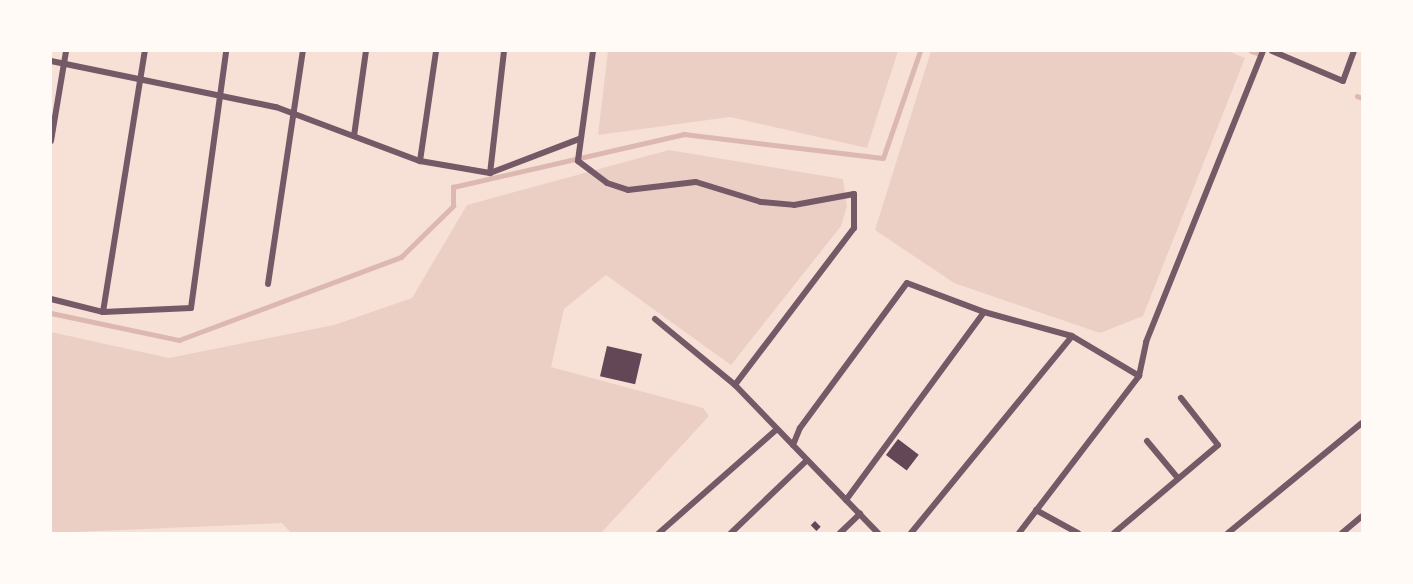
<!DOCTYPE html>
<style>
body{margin:0}
#map{position:relative;width:1413px;height:584px;overflow:hidden;background:#f7e1d7;font-family:"Archivo Narrow",sans-serif}
div>[style]{position:absolute}
.green>*{inset:0;background:#ebcfc5}
.stream>*{height:4.5px;margin:-2.25px;padding:0 2.25px;transform-origin:2.25px;border-radius:2.25px;background:#dcb8b0}
.building>*{inset:0;background:#644757;transform-origin:0 0}
.minor>*{height:6px;margin:-3px;padding:0 3px;transform-origin:3px;border-radius:3px;background:#755966}
span{translate:-50% -50%;white-space:nowrap;text-align:center;line-height:1.15;-webkit-text-stroke:5px #fffaf5;paint-order:stroke}
.frame{position:absolute;inset:0;border:52px solid #fffaf5;pointer-events:none}
</style>
<div id="map">
<div class="green">
<i style="clip-path:polygon(608px 51px,898px 51px,867px 148px,730px 117px,598px 135px)"></i>
<i style="clip-path:polygon(931px 51px,1228px 51px,1245px 58px,1143px 316px,1100px 333px,954px 283px,875px 230px)"></i>
<i style="clip-path:polygon(669px 150px,843px 179px,847px 206px,841px 226px,731px 365px,606px 275px,564px 309px,551px 367px,703px 408px,709px 416px,601px 533px,291px 533px,282px 523px,51px 533px,51px 332px,169px 358px,334px 325px,412px 298px,467px 205px)"></i>
</div>
<div class="stream">
<i style="left:1251px;top:51px;width:6px;rotate:18deg"></i>
<i style="left:1357px;top:96px;width:5px;rotate:22deg"></i>
<i style="left:51px;top:313px;width:131px;rotate:11.9deg"></i>
<i style="left:179px;top:340px;width:237px;rotate:-20.5deg"></i>
<i style="left:401px;top:257px;width:73px;rotate:-44.4deg"></i>
<i style="left:453px;top:206px;width:19px;rotate:-90deg"></i>
<i style="left:453px;top:187px;width:237px;rotate:-12.9deg"></i>
<i style="left:684px;top:134px;width:200px;rotate:6.9deg"></i>
<i style="left:883px;top:158px;width:113px;rotate:-70.9deg"></i>
</div>
<div class="building">
<i style="left:607px;top:346px;width:36px;height:31px;rotate:13deg"></i>
<i style="left:898px;top:439px;width:26px;height:20px;rotate:37deg"></i>
<i style="left:815px;top:521px;width:8px;height:6px;rotate:45deg"></i>
</div>
<div class="minor">
<i style="left:504px;top:51px;width:123px;rotate:96.5deg"></i>
<i style="left:490px;top:173px;width:95px;rotate:-20.9deg"></i>
<i style="left:593px;top:51px;width:111px;rotate:97.8deg"></i>
<i style="left:578px;top:161px;width:36px;rotate:37deg"></i>
<i style="left:607px;top:183px;width:22px;rotate:18deg"></i>
<i style="left:628px;top:190px;width:68px;rotate:-6.7deg"></i>
<i style="left:696px;top:182px;width:68px;rotate:17.1deg"></i>
<i style="left:761px;top:202px;width:33px;rotate:5deg"></i>
<i style="left:794px;top:205px;width:61px;rotate:-10.4deg"></i>
<i style="left:854px;top:194px;width:34px;rotate:90deg"></i>
<i style="left:854px;top:228px;width:197px;rotate:127.2deg"></i>
<i style="left:735px;top:385px;width:206px;rotate:46deg"></i>
<i style="left:1272px;top:51px;width:77px;rotate:22.9deg"></i>
<i style="left:1343px;top:81px;width:32px;rotate:-70deg"></i>
<i style="left:51px;top:61px;width:230px;rotate:11.6deg"></i>
<i style="left:276px;top:107px;width:154px;rotate:20.6deg"></i>
<i style="left:420px;top:161px;width:71px;rotate:9.7deg"></i>
<i style="left:354px;top:136px;width:86px;rotate:-82deg"></i>
<i style="left:51px;top:141px;width:91px;rotate:-80.5deg"></i>
<i style="left:420px;top:161px;width:111px;rotate:-81.7deg"></i>
<i style="left:268px;top:284px;width:236px;rotate:-81.5deg"></i>
<i style="left:51px;top:299px;width:54px;rotate:14deg"></i>
<i style="left:103px;top:312px;width:88px;rotate:-2.6deg"></i>
<i style="left:191px;top:308px;width:259px;rotate:-82.2deg"></i>
<i style="left:103px;top:312px;width:264px;rotate:-80.9deg"></i>
<i style="left:655px;top:319px;width:104px;rotate:39.5deg"></i>
<i style="left:1147px;top:441px;width:47px;rotate:50.2deg"></i>
<i style="left:793px;top:445px;width:18px;rotate:-68deg"></i>
<i style="left:800px;top:428px;width:180px;rotate:-53.6deg"></i>
<i style="left:907px;top:283px;width:82px;rotate:20.6deg"></i>
<i style="left:984px;top:312px;width:91px;rotate:15.3deg"></i>
<i style="left:1072px;top:336px;width:78px;rotate:30.8deg"></i>
<i style="left:846px;top:500px;width:233px;rotate:-53.7deg"></i>
<i style="left:1036px;top:510px;width:48px;rotate:28.7deg"></i>
<i style="left:659px;top:533px;width:157px;rotate:-41.4deg"></i>
<i style="left:731px;top:533px;width:105px;rotate:-43.8deg"></i>
<i style="left:840px;top:533px;width:28px;rotate:-44deg"></i>
<i style="left:911px;top:533px;width:254px;rotate:-50.7deg"></i>
<i style="left:1019px;top:533px;width:198px;rotate:-52.6deg"></i>
<i style="left:1139px;top:376px;width:35px;rotate:-78deg"></i>
<i style="left:1146px;top:342px;width:314px;rotate:-68.1deg"></i>
<i style="left:1114px;top:533px;width:136px;rotate:-40.2deg"></i>
<i style="left:1218px;top:445px;width:60px;rotate:-128.2deg"></i>
<i style="left:1228px;top:533px;width:173px;rotate:-39.4deg"></i>
<i style="left:1342px;top:533px;width:26px;rotate:-40deg"></i>
</div>
<div class="frame"></div>
</div>
